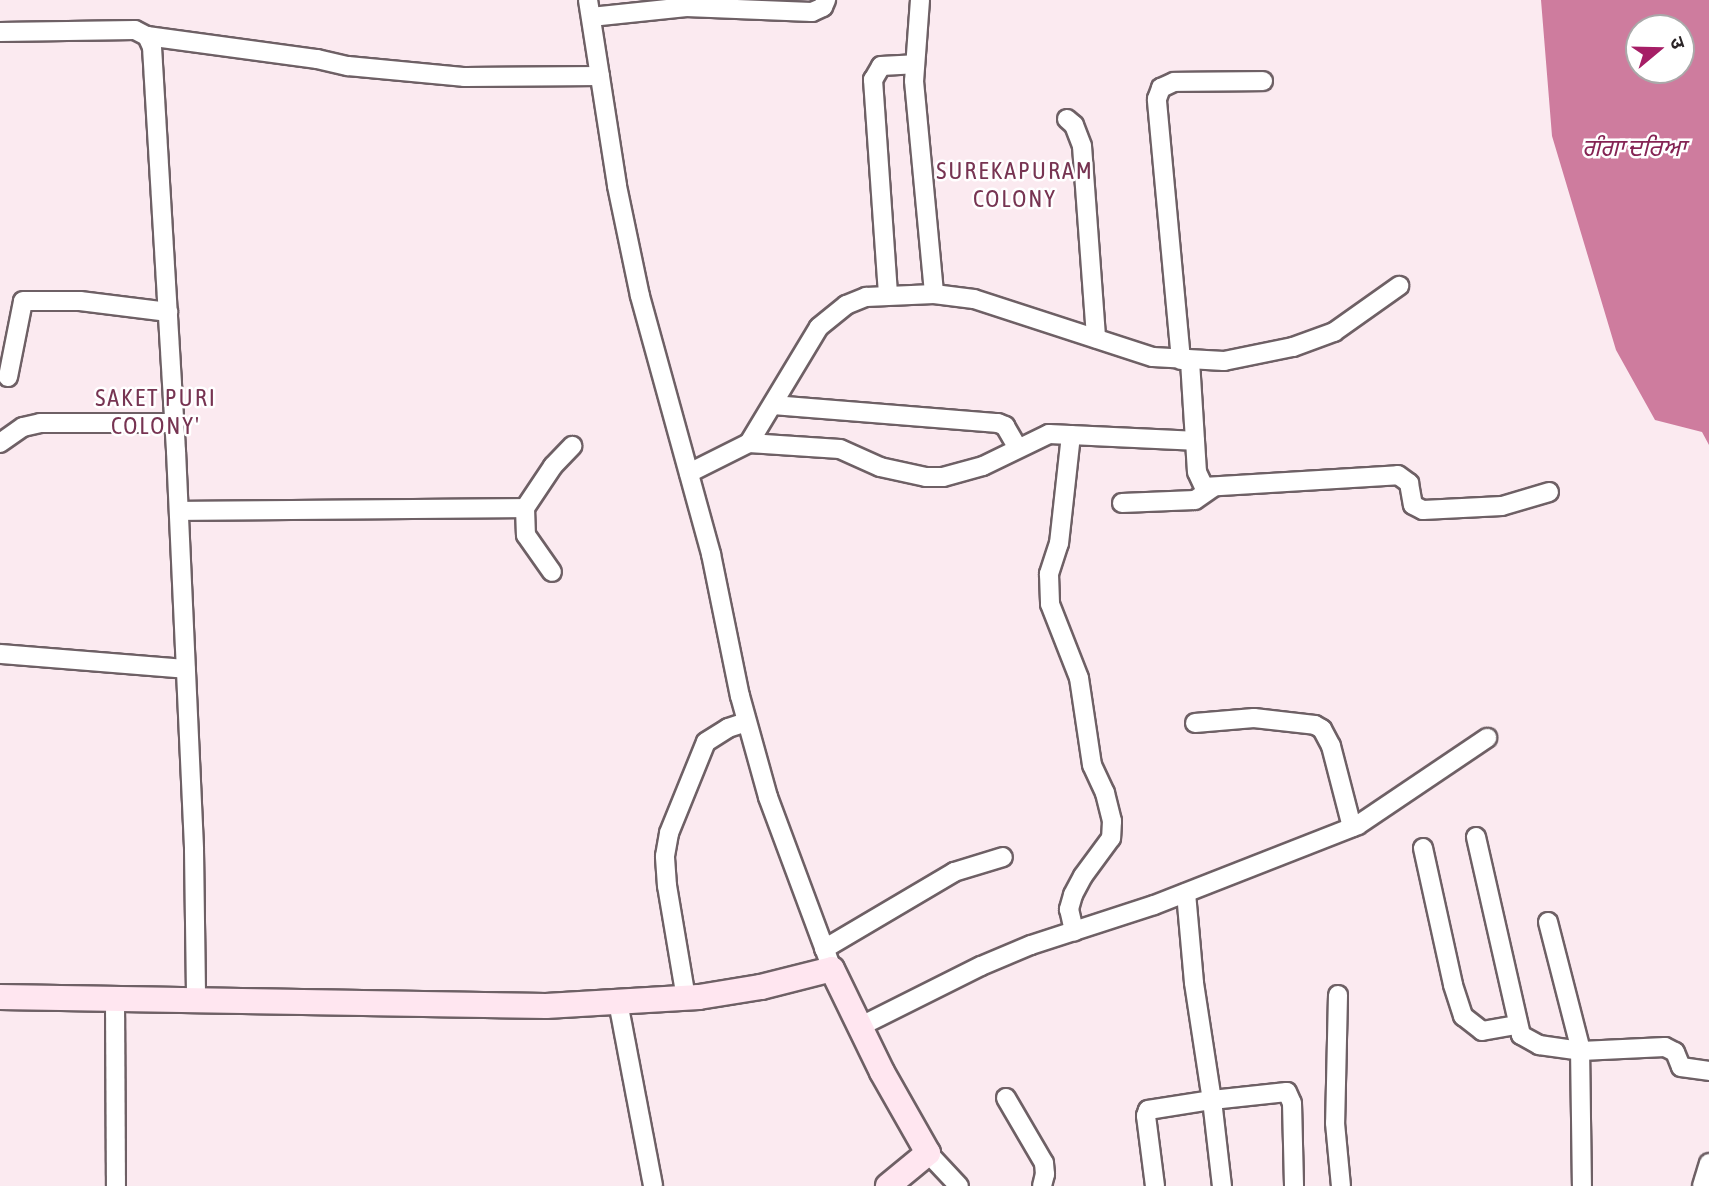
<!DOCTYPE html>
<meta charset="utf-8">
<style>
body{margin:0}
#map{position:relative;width:1709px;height:1186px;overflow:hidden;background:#fbeaf0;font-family:"Asap Condensed","Noto Sans Devanagari","Noto Sans Gurmukhi",sans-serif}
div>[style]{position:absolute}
.water>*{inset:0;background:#ce7c9e}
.roads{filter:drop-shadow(2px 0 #6e6065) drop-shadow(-2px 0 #6e6065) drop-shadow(0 2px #6e6065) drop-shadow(0 -2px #6e6065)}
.street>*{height:18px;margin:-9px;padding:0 9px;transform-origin:9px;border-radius:9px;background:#fff}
.secondary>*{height:24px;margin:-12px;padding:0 12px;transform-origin:12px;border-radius:12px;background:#ffe6f0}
span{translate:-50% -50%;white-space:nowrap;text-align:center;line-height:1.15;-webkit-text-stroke:5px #fff;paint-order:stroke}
.water-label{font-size:24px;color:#852454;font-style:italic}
.neighbourhood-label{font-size:24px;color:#773452;letter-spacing:2px}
.north{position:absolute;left:1625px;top:14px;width:70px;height:70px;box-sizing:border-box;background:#fff;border:2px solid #aaa8a9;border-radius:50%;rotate:71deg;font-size:19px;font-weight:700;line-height:28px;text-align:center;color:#2b2527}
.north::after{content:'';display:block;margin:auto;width:24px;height:32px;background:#a61e66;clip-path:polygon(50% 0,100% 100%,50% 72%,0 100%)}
</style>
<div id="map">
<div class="water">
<i style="clip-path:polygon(evenodd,1541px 0,1709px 0,1709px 445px,1702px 432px,1655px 420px,1616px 350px,1552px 136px,1541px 0,1639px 28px,1681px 28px,1681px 70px,1639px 70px,1639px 28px)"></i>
</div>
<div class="roads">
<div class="street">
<i style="left:588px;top:0;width:188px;rotate:81.1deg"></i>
<i style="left:617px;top:186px;width:112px;rotate:78.2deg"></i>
<i style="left:640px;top:296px;width:268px;rotate:74.6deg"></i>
<i style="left:711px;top:554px;width:145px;rotate:78.5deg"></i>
<i style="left:740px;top:696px;width:105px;rotate:74.5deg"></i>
<i style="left:768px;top:797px;width:184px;rotate:69.6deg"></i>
<i style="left:920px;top:0;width:81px;rotate:94.2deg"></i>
<i style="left:914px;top:81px;width:214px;rotate:84.6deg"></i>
<i style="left:591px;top:17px;width:96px;rotate:-6deg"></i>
<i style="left:686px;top:7px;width:126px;rotate:2.3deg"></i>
<i style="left:812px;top:12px;width:12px;rotate:-24deg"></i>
<i style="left:823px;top:7px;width:8px;rotate:-67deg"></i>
<i style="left:0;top:32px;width:135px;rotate:-0.8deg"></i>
<i style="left:135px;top:30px;width:13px;rotate:27deg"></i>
<i style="left:147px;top:36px;width:12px;rotate:66deg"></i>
<i style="left:152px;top:47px;width:405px;rotate:86.6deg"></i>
<i style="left:176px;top:451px;width:399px;rotate:87.4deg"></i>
<i style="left:194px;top:850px;width:151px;rotate:89.2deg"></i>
<i style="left:147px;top:36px;width:172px;rotate:7.7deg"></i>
<i style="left:317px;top:59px;width:32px;rotate:13deg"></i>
<i style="left:348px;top:66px;width:118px;rotate:5.4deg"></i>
<i style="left:465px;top:77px;width:135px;rotate:-0.4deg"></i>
<i style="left:1067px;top:119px;width:9px;rotate:41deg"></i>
<i style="left:1074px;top:125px;width:22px;rotate:69deg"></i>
<i style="left:1082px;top:146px;width:193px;rotate:85.8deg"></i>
<i style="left:888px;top:294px;width:215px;rotate:-94deg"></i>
<i style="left:873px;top:80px;width:16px;rotate:-60deg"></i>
<i style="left:881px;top:66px;width:33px;rotate:-3deg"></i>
<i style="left:1181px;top:360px;width:262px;rotate:-95.3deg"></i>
<i style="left:1157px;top:99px;width:12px;rotate:-70deg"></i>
<i style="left:1161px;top:88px;width:14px;rotate:-25deg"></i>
<i style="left:1174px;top:82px;width:89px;rotate:-0.6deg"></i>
<i style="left:1190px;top:361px;width:111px;rotate:86.4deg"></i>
<i style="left:1197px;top:472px;width:17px;rotate:65deg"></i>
<i style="left:1204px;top:487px;width:194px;rotate:-3.5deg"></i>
<i style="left:1398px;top:475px;width:14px;rotate:36deg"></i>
<i style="left:1409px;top:483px;width:22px;rotate:80deg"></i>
<i style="left:1413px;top:505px;width:11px;rotate:27deg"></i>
<i style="left:1423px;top:510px;width:79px;rotate:-2.9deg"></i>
<i style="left:1502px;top:506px;width:49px;rotate:-16.6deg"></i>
<i style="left:8px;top:377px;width:77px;rotate:-78.8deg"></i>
<i style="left:23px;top:301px;width:57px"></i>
<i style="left:80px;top:301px;width:89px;rotate:7.1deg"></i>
<i style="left:773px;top:405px;width:226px;rotate:4.6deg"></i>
<i style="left:998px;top:423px;width:8px;rotate:23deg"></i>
<i style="left:1005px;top:426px;width:24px;rotate:60deg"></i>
<i style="left:1071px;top:435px;width:109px;rotate:96.3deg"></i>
<i style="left:1059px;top:543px;width:33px;rotate:108deg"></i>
<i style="left:1049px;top:574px;width:30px;rotate:88deg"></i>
<i style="left:1050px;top:604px;width:79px;rotate:68.6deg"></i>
<i style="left:1079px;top:678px;width:88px;rotate:81.5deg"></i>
<i style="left:1092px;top:765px;width:31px;rotate:65deg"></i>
<i style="left:1105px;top:793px;width:29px;rotate:76deg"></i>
<i style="left:1112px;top:821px;width:17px;rotate:93deg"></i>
<i style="left:1111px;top:838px;width:47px;rotate:126.4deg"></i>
<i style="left:1083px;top:876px;width:21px;rotate:118deg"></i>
<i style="left:1073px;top:895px;width:15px;rotate:106deg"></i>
<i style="left:1069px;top:909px;width:23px;rotate:77deg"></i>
<i style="left:0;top:443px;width:28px;rotate:-35deg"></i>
<i style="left:23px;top:427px;width:17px;rotate:-13deg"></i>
<i style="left:40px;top:423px;width:134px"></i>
<i style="left:749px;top:443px;width:91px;rotate:3.8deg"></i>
<i style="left:840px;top:449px;width:44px;rotate:24.2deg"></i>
<i style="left:880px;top:467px;width:47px;rotate:12.3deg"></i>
<i style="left:926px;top:477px;width:17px"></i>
<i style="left:943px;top:477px;width:41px;rotate:-15.4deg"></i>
<i style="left:983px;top:466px;width:73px;rotate:-25.9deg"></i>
<i style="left:1049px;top:434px;width:146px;rotate:2.7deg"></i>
<i style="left:689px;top:473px;width:67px;rotate:-26.6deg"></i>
<i style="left:749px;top:443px;width:135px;rotate:-58.9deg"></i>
<i style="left:819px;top:327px;width:35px;rotate:-39deg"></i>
<i style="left:846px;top:305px;width:22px;rotate:-22deg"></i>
<i style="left:866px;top:297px;width:68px;rotate:-2.5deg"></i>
<i style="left:934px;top:294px;width:40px;rotate:7.1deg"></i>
<i style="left:974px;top:299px;width:188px;rotate:18deg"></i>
<i style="left:1153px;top:357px;width:71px;rotate:3.2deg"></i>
<i style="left:1224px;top:361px;width:70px;rotate:-11.5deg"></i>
<i style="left:1293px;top:347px;width:44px;rotate:-20.1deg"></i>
<i style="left:1334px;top:332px;width:80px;rotate:-35.3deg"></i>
<i style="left:1122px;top:503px;width:73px;rotate:-2.4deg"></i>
<i style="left:1195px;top:500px;width:21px;rotate:-35deg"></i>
<i style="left:525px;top:508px;width:27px;rotate:88deg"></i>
<i style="left:526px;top:535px;width:45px;rotate:54.9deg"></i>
<i style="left:179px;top:511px;width:346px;rotate:-0.5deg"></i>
<i style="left:525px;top:508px;width:50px;rotate:-56.3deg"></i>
<i style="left:553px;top:466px;width:28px;rotate:-46deg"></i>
<i style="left:0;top:654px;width:186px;rotate:4.6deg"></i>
<i style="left:1195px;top:723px;width:59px;rotate:-4.8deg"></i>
<i style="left:1254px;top:718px;width:61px;rotate:6.5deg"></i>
<i style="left:1315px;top:725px;width:8px;rotate:30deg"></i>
<i style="left:1322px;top:729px;width:19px;rotate:62deg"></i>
<i style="left:1331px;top:746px;width:84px;rotate:75.5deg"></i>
<i style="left:1476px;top:837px;width:203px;rotate:77.2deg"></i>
<i style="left:1521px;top:1035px;width:21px;rotate:29deg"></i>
<i style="left:1539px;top:1045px;width:42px;rotate:8.1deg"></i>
<i style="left:1581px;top:1051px;width:84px;rotate:-2.7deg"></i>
<i style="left:1665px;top:1047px;width:11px;rotate:27deg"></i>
<i style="left:1675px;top:1052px;width:16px;rotate:68deg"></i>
<i style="left:1681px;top:1067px;width:28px;rotate:8deg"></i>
<i style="left:1423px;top:848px;width:140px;rotate:77.6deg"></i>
<i style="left:1453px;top:985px;width:33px;rotate:72deg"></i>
<i style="left:1463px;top:1016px;width:24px;rotate:38deg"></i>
<i style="left:1482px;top:1031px;width:36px;rotate:-10deg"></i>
<i style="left:1186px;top:893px;width:90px;rotate:84.9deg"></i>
<i style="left:1194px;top:983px;width:118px;rotate:81.3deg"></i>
<i style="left:1212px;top:1100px;width:75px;rotate:-6.1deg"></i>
<i style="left:1287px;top:1092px;width:12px;rotate:66deg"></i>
<i style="left:1292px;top:1103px;width:83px;rotate:88.6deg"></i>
<i style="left:1548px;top:922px;width:129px;rotate:75.6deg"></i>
<i style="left:1580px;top:1047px;width:139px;rotate:89.2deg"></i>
<i style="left:824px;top:949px;width:151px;rotate:-30.6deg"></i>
<i style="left:954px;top:872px;width:51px;rotate:-17deg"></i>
<i style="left:1338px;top:995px;width:128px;rotate:91.3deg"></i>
<i style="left:1335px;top:1123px;width:63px;rotate:84.6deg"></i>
<i style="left:686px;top:998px;width:114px;rotate:-99.6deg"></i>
<i style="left:667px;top:886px;width:30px;rotate:-94deg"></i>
<i style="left:665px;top:856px;width:23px;rotate:-80deg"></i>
<i style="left:669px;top:833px;width:98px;rotate:-67.9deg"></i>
<i style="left:706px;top:742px;width:26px;rotate:-32deg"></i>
<i style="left:728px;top:728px;width:19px;rotate:-18deg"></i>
<i style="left:115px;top:999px;width:187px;rotate:89.7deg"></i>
<i style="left:618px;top:1002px;width:187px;rotate:79.2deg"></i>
<i style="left:859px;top:1027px;width:136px;rotate:-26.6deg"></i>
<i style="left:981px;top:966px;width:54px;rotate:-22.8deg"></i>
<i style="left:1031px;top:945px;width:129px;rotate:-18deg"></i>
<i style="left:1154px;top:905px;width:219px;rotate:-21.4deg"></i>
<i style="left:1358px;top:825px;width:156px;rotate:-34deg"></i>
<i style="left:1006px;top:1098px;width:75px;rotate:59.7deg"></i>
<i style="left:1044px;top:1163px;width:11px;rotate:85deg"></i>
<i style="left:1045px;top:1174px;width:12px;rotate:104deg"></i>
<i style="left:928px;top:1153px;width:45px;rotate:46.8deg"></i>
<i style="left:1155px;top:1186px;width:71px;rotate:-97.3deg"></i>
<i style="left:1146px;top:1116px;width:6px;rotate:-72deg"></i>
<i style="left:1148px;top:1110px;width:65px;rotate:-8.9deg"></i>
<i style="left:1212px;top:1100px;width:87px;rotate:83.4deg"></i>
<i style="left:1702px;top:1186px;width:24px;rotate:-73deg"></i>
</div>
<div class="secondary">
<i style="left:0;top:997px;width:546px;rotate:0.94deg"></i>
<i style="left:546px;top:1006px;width:153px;rotate:-3.4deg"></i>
<i style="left:699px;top:997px;width:63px;rotate:-9.2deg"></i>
<i style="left:761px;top:987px;width:73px;rotate:-14.2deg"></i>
<i style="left:832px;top:969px;width:114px;rotate:64.1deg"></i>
<i style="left:882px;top:1072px;width:93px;rotate:60.4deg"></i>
<i style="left:928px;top:1153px;width:52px;rotate:140.5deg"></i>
</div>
</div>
<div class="water-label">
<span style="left:1634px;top:148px">ਗੰਗਾ ਦਰਿਆ</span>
</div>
<div class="neighbourhood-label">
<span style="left:1015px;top:185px">SUREKAPURAM<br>COLONY</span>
<span style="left:156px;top:412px">SAKET PURI<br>COLONY'</span>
</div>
<div class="north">उ</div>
</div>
